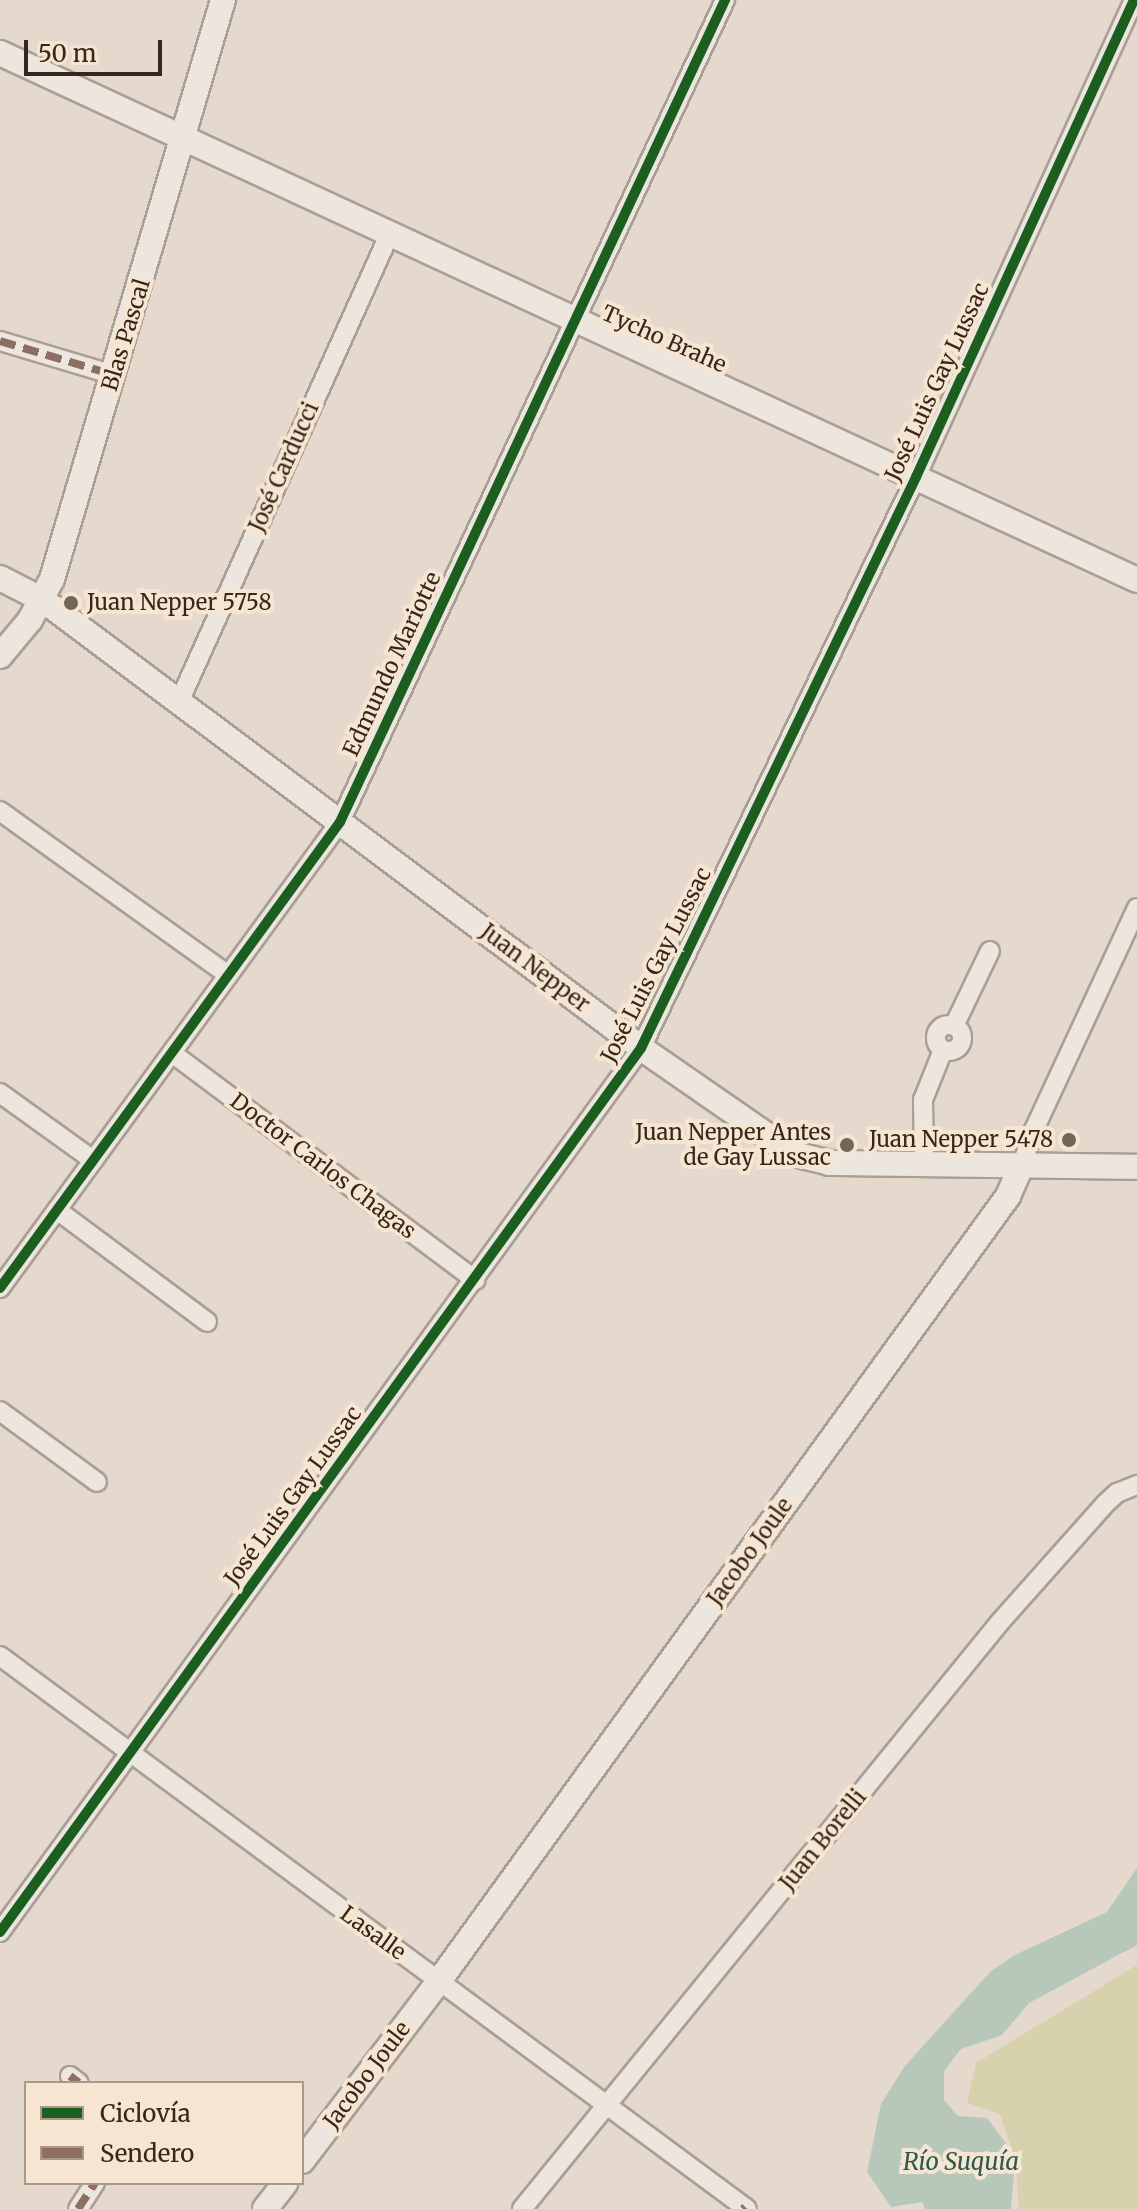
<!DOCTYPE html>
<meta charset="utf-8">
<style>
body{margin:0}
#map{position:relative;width:1137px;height:2209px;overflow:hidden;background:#e4d9cc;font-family:Merriweather,serif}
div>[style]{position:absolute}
.green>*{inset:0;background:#d7d1ae}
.water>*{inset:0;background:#b7c8bb}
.roads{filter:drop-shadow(2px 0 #a99f95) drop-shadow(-2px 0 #a99f95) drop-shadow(0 2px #a99f95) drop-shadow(0 -2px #a99f95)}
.minor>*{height:18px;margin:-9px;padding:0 9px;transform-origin:9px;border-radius:9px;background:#ece6de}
.minor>.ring{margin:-9px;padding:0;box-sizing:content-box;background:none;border:18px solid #ece6de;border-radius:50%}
.secondary>*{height:24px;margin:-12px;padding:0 12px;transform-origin:12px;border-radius:12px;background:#ece6de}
.quiet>*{height:8px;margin-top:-4px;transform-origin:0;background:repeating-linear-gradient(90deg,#8d6e63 0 16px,transparent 0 24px)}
.cycleway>*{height:10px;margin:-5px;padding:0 5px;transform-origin:5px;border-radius:5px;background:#1b5e20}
.dots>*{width:22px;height:22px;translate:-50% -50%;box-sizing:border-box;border:4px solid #f6e6d1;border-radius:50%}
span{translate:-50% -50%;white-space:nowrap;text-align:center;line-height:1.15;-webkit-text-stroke:8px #f6e6d1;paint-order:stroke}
.street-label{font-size:22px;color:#38261d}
.poi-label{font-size:22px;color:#38261d}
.left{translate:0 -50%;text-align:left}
.right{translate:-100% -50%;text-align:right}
.water-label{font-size:24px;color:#2c584e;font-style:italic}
.legend{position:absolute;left:24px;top:2081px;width:280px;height:104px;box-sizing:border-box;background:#f6e6d1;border:2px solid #aa9989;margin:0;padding:10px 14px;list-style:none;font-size:24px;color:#38261d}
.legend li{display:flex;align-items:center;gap:16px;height:40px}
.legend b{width:40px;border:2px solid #aa9989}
.scale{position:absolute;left:24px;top:40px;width:138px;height:36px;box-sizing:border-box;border:4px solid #38261d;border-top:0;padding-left:10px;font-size:24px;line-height:28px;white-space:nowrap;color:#38261d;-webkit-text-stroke:6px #f6e6d1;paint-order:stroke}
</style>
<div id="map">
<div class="green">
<i style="clip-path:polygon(1137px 1965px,1137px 2209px,1019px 2209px,1015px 2158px,1000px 2114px,967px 2103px,976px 2063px)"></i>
</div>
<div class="water">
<i style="clip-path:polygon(1137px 1868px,1137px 1945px,1029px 2003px,1002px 2035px,961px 2049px,944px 2071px,944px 2100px,958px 2116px,987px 2118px,1008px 2146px,1014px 2174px,1011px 2209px,925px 2209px,922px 2202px,891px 2207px,867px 2172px,881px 2104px,905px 2066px,990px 1972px,1013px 1956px,1107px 1912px)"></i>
</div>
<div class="roads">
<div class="minor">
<i style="left:0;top:341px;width:119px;rotate:16.6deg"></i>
<i style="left:179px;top:702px;width:514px;rotate:-65.78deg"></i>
<i style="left:0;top:811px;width:281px;rotate:35.7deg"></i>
<i class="ring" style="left:936px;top:1025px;width:8px;height:8px"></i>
<i style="left:954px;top:1026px;width:83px;rotate:-64.4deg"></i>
<i style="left:172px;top:1053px;width:379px;rotate:36.8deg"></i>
<i style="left:0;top:1093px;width:115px;rotate:35.8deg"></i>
<i style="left:924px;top:1164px;width:64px;rotate:-90.9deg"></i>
<i style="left:923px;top:1100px;width:54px;rotate:-68.2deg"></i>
<i style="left:1022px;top:1165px;width:35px;rotate:-72deg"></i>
<i style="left:1033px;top:1132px;width:247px;rotate:-65.1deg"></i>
<i style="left:57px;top:1210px;width:187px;rotate:36.7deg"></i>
<i style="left:0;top:1288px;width:577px;rotate:-53.88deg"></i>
<i style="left:340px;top:822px;width:908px;rotate:-64.9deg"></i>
<i style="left:0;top:1411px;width:120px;rotate:36.2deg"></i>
<i style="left:0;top:1656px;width:929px;rotate:36.51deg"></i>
<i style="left:0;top:1932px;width:1092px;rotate:-54.05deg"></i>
<i style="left:641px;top:1048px;width:634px;rotate:-64.28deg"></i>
<i style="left:916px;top:477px;width:524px;rotate:-65.44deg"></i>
<i style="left:70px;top:2076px;width:11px;rotate:38deg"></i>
<i style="left:78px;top:2209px;width:31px;rotate:-57deg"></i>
<i style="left:522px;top:2209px;width:757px;rotate:-50.84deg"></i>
<i style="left:1000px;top:1622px;width:158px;rotate:-48.3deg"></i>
<i style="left:1105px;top:1504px;width:16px;rotate:-43deg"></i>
<i style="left:1117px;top:1493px;width:22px;rotate:-22deg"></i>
</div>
<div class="secondary">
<i style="left:0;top:53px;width:1253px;rotate:24.87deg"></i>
<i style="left:0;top:578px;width:48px;rotate:27.1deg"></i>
<i style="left:43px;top:600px;width:747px;rotate:36.84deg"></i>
<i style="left:641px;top:1048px;width:186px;rotate:34.7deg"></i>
<i style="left:794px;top:1154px;width:36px;rotate:14deg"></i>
<i style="left:829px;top:1163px;width:308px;rotate:0.7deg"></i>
<i style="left:0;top:656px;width:47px;rotate:-50.2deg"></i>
<i style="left:30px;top:620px;width:47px;rotate:-61.8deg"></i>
<i style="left:52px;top:579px;width:604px;rotate:-73.55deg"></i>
<i style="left:302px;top:2161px;width:226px;rotate:-52.7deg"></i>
<i style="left:439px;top:1981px;width:970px;rotate:-54.06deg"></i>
<i style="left:1008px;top:1196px;width:34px;rotate:-66deg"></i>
<i style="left:265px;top:2209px;width:33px;rotate:-52deg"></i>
</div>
</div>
<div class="quiet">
<i style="left:0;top:341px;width:119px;rotate:16.6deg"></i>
<i style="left:70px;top:2076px;width:11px;rotate:38deg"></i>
<i style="left:78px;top:2209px;width:31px;rotate:-57deg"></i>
<i style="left:743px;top:2209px;width:3px;rotate:-45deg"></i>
</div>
<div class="cycleway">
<i style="left:0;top:1288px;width:577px;rotate:-53.88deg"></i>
<i style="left:340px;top:822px;width:908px;rotate:-64.9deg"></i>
<i style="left:0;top:1932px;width:1092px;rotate:-54.05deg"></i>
<i style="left:641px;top:1048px;width:634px;rotate:-64.28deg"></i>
<i style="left:916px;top:477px;width:524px;rotate:-65.44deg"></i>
</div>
<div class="dots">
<i style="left:71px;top:603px;background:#74655a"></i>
<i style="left:1069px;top:1140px;background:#74655a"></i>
<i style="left:847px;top:1145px;background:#74655a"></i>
</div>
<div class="street-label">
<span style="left:126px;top:335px;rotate:-73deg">Blas Pascal</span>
<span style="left:664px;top:339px;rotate:24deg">Tycho Brahe</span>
<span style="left:937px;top:382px;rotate:-65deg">José Luis Gay Lussac</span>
<span style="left:284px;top:467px;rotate:-66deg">José Carducci</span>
<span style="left:392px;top:664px;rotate:-65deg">Edmundo Mariotte</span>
<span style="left:656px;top:965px;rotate:-63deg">José Luis Gay Lussac</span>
<span style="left:535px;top:968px;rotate:37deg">Juan Nepper</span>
<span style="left:323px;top:1166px;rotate:37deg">Doctor Carlos Chagas</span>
<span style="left:293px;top:1496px;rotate:-54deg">José Luis Gay Lussac</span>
<span style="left:750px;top:1552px;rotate:-54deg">Jacobo Joule</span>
<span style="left:823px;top:1840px;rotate:-51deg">Juan Borelli</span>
<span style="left:373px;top:1933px;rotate:36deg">Lasalle</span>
<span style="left:367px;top:2075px;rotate:-53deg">Jacobo Joule</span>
</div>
<div class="poi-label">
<span class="left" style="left:87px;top:603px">Juan Nepper 5758</span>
<span class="right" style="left:831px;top:1145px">Juan Nepper Antes<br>de Gay Lussac</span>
<span class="right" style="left:1053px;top:1140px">Juan Nepper 5478</span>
</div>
<div class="water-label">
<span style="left:961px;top:2162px">Río Suquía</span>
</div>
<ul class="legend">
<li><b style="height:10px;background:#1b5e20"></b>Ciclovía</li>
<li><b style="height:10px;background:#8d6e63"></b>Sendero</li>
</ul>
<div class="scale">50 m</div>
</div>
